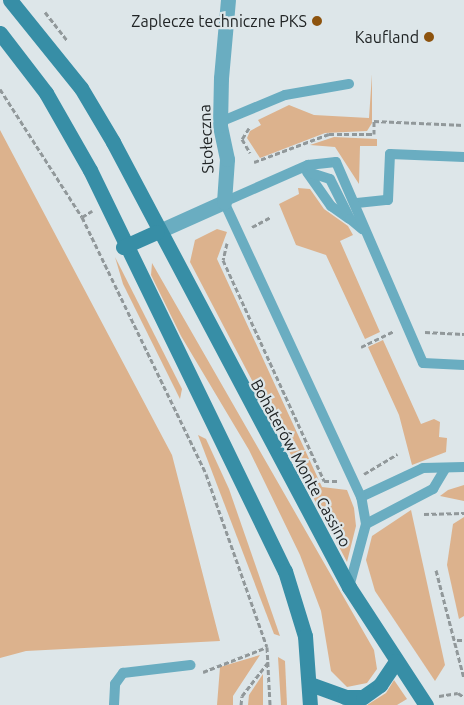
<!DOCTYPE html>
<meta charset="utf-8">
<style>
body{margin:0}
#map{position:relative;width:464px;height:705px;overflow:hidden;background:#dde6e9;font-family:Ubuntu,sans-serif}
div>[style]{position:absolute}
.green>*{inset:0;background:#dcb28d}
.path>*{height:3px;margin-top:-1.5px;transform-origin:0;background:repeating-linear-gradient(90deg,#91989a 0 5px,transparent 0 7.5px)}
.lane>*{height:10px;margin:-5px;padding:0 5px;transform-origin:5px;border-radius:5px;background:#6aadc1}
.street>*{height:15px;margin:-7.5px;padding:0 7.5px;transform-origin:7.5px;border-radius:7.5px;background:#6aadc1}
.secondary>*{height:15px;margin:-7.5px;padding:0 7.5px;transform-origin:7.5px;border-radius:7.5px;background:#378ea6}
.dots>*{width:14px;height:14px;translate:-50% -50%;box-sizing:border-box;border:2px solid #dde6e9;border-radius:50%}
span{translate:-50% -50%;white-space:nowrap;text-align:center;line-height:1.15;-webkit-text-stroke:4.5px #dde6e9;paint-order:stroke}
.poi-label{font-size:16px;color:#202425}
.right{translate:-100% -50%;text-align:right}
.street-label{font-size:16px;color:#202425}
</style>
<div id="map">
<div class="green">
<i style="clip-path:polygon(372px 74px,372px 123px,367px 131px,325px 133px,260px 158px,247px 138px,250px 131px,261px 125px,258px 120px,289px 105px,314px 115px,369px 118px)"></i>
<i style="clip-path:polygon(0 130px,172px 455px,220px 641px,26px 651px,0 658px)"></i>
<i style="clip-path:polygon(334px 137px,377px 139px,377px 146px,360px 146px,359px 184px,335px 147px,310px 145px)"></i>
<i style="clip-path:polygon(298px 188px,310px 189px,324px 209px,348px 226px,353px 235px,340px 241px,380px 332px,365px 339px,326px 255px,296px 245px,279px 204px,299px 194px)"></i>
<i style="clip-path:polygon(217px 229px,227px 232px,217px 259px,322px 487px,347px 490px,354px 508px,356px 526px,347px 562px,190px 262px,195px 240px)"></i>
<i style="clip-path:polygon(115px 257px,182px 389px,180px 399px,123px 284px)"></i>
<i style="clip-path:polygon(152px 263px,374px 650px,377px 669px,367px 683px,347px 687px,331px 671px,321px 611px,300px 555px,249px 450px,181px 336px,151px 275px)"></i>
<i style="clip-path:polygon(383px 340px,421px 424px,434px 419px,440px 422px,439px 437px,447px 438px,446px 452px,412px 465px,399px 415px,368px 347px)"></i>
<i style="clip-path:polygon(198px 435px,206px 439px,229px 489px,280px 636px,274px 634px)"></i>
<i style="clip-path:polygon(464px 485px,464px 501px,440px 496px,448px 490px)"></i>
<i style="clip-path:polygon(411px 510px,445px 665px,435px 681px,375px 591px,366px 560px,372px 536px)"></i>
<i style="clip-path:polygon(464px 517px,464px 616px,459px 619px,447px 565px,453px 524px)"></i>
<i style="clip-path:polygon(260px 655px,233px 696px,233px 705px,217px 705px,220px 667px)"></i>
<i style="clip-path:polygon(278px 657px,285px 661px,287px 705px,281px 705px)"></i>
<i style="clip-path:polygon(263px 674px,263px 705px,248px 705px,249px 695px)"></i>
<i style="clip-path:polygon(394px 680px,407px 699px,397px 705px,367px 705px,386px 693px)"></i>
</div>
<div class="path">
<i style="left:45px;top:12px;width:36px;rotate:52deg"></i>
<i style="left:0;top:89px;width:152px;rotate:57.4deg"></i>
<i style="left:82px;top:217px;width:285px;rotate:64.2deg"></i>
<i style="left:206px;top:474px;width:183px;rotate:70.6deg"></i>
<i style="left:267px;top:647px;width:58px;rotate:87deg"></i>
<i style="left:249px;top:128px;width:13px;rotate:122deg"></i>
<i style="left:242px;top:139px;width:16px;rotate:60deg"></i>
<i style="left:254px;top:162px;width:80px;rotate:-20.5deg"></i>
<i style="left:329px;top:134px;width:45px"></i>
<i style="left:374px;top:134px;width:13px;rotate:-90deg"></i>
<i style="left:374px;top:121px;width:90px;rotate:2.5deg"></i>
<i style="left:82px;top:217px;width:12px;rotate:-31deg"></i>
<i style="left:252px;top:227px;width:21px;rotate:-28deg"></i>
<i style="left:227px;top:243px;width:17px;rotate:103deg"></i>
<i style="left:223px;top:260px;width:243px;rotate:65.4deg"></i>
<i style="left:324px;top:481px;width:14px"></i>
<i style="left:425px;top:332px;width:39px;rotate:3deg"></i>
<i style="left:361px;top:347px;width:37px;rotate:-26deg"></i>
<i style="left:364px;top:474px;width:39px;rotate:-31deg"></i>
<i style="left:424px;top:514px;width:40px;rotate:-1.4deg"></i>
<i style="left:436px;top:570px;width:112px;rotate:75.5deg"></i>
<i style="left:457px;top:640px;width:7px"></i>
<i style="left:203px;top:672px;width:69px;rotate:-21.3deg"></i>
<i style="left:439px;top:696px;width:19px;rotate:-9deg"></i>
<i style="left:458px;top:693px;width:7px;rotate:34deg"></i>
<i style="left:241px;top:705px;width:9px;rotate:-84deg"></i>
<i style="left:242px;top:696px;width:44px;rotate:-52.4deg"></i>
</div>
<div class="lane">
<i style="left:220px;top:122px;width:70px;rotate:-22.6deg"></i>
<i style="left:285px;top:95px;width:65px;rotate:-9.8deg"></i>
<i style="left:307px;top:172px;width:42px;rotate:54.8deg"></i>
<i style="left:331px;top:206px;width:21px;rotate:35deg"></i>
<i style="left:308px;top:172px;width:23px;rotate:18deg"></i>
<i style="left:330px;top:179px;width:45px;rotate:63.4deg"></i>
<i style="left:350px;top:219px;width:16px;rotate:40deg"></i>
<i style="left:357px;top:203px;width:31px;rotate:-6deg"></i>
<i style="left:388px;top:200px;width:46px;rotate:-87.5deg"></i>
<i style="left:390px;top:154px;width:74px;rotate:2.3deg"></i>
<i style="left:361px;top:497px;width:68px;rotate:-25.1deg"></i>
<i style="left:423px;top:468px;width:41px;rotate:-1.4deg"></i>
<i style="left:366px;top:524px;width:76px;rotate:-27.6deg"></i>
<i style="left:433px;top:489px;width:23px;rotate:-59deg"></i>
<i style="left:349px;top:587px;width:65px;rotate:-74.9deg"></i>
<i style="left:366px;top:524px;width:27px;rotate:-100deg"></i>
<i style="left:361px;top:497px;width:325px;rotate:-114.9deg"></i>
<i style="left:224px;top:202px;width:92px;rotate:-23.8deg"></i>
<i style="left:308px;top:165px;width:28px;rotate:-6deg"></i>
<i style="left:336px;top:162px;width:219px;rotate:66.6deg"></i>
<i style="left:423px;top:363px;width:41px;rotate:2.8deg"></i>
<i style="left:114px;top:705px;width:21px;rotate:-87deg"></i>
<i style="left:115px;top:684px;width:14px;rotate:-54deg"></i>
<i style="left:123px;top:673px;width:68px;rotate:-6.7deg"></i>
</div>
<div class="street">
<i style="left:157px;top:232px;width:73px;rotate:-24.1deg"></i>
<i style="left:224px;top:202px;width:43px;rotate:-86deg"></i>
<i style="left:227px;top:159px;width:35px;rotate:-102deg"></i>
<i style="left:220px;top:125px;width:47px;rotate:-88.8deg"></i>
<i style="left:221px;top:78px;width:78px;rotate:-84.9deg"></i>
</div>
<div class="secondary">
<i style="left:10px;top:0;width:113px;rotate:51.1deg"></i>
<i style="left:81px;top:88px;width:63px;rotate:59.3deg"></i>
<i style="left:113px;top:142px;width:504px;rotate:62.06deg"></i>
<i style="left:349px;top:587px;width:141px;rotate:56.9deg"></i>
<i style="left:0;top:33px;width:76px;rotate:52.5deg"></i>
<i style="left:46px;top:93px;width:89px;rotate:60.3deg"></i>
<i style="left:90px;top:170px;width:446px;rotate:64.1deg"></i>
<i style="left:285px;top:571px;width:68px;rotate:72.9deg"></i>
<i style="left:305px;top:636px;width:69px;rotate:85.9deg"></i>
<i style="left:123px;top:247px;width:37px;rotate:-24deg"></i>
<i style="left:310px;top:684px;width:37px;rotate:20deg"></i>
<i style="left:345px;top:697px;width:18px"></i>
<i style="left:363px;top:697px;width:21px;rotate:-35deg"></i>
<i style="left:380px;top:685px;width:29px;rotate:-56deg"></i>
</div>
<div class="dots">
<i style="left:317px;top:21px;background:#8d530e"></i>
<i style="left:429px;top:37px;background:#8d530e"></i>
</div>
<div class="poi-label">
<span class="right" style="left:307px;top:21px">Zaplecze techniczne PKS</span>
<span class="right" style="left:419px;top:37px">Kaufland</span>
</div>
<div class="street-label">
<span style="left:206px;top:139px;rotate:-93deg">Stołeczna</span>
<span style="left:301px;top:463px;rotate:61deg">Bohaterów Monte Cassino</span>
</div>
</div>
